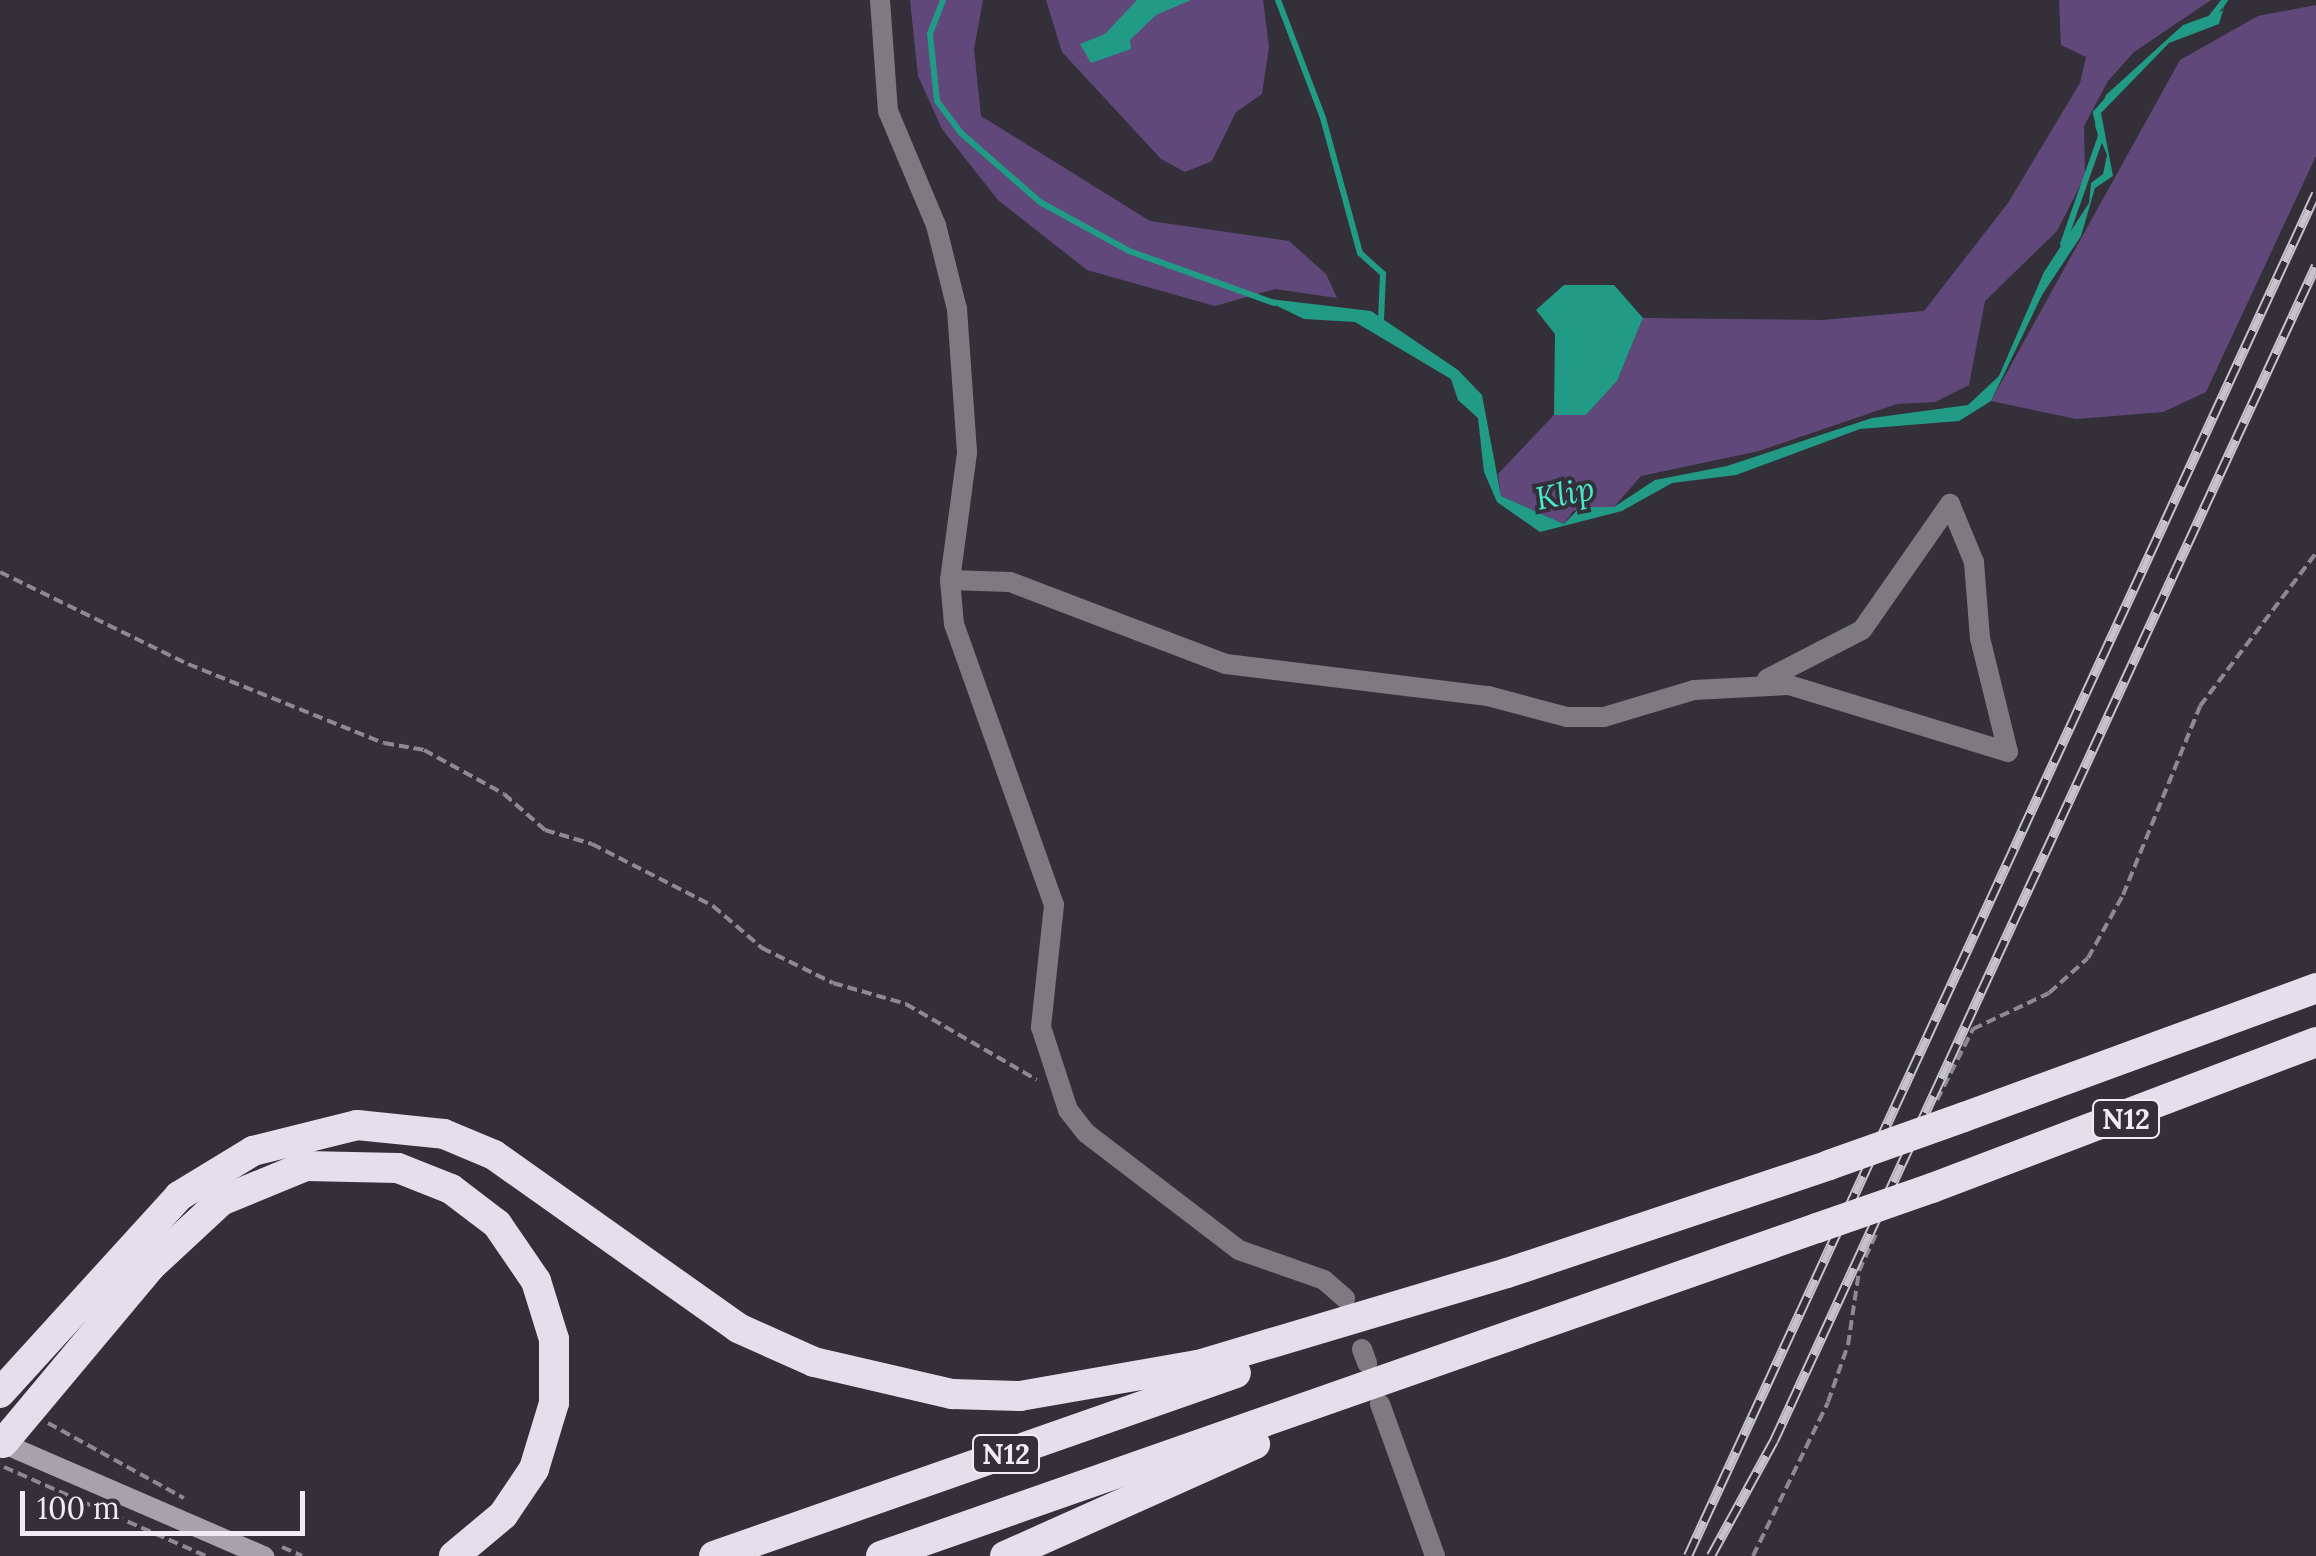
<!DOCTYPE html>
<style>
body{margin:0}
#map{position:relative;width:2316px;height:1556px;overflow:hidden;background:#34303a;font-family:Lora,serif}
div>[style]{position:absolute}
.green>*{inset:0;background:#60497a}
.water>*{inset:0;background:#219a86}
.stream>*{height:6px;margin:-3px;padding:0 3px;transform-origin:3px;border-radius:3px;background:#219a86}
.path>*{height:4px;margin-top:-2px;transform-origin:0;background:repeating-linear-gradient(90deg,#8e8a93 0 10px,transparent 0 15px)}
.street>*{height:20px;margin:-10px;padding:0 10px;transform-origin:10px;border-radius:10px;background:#7d7b80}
.secondary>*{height:20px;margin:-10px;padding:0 10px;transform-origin:10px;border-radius:10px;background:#a7a3ab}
.highway>*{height:30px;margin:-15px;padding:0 15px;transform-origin:15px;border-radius:15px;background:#e4dfeb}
.rail>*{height:10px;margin-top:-5px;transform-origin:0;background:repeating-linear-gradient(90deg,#34303a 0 19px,#c6c3ca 0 38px);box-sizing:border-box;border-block:2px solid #c6c3ca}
.highway-bridge>*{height:30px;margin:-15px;padding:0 15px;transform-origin:15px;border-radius:15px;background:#e4dfeb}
span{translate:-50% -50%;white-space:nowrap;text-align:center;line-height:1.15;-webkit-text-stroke:8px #34303a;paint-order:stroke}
.shield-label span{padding:2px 8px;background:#34303a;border:2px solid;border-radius:8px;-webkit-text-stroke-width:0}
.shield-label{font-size:28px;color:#efecf3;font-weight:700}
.water-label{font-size:32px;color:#4ae8cc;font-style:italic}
.scale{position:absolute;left:20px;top:1491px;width:285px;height:45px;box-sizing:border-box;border:5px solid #efecf3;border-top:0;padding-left:12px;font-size:30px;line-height:35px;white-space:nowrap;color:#efecf3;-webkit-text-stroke:8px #34303a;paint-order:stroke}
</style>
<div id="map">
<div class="green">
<i style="clip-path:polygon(910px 0,983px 0,974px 49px,981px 116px,1150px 221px,1289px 241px,1326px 274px,1337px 298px,1275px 289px,1215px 306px,1087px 270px,998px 200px,942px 129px,918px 76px)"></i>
<i style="clip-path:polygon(1046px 0,1263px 0,1269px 47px,1262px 94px,1236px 112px,1212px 161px,1185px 172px,1161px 159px,1062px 52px)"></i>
<i style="clip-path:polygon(2059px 0,2211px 0,2134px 52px,2108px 81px,2084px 126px,2085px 176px,2057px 231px,1985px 301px,1969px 385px,1935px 402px,1897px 404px,1759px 451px,1641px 476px,1614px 507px,1573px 511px,1564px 524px,1501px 496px,1498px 474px,1554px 415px,1586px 415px,1617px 381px,1643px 318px,1823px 320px,1924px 311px,2008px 203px,2080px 83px,2086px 57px,2061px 45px)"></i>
<i style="clip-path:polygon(2316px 5px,2316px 156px,2206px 392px,2163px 412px,2076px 419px,1991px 401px,2180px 60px,2258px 16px)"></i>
</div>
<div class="water">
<i style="clip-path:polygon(1137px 0,1191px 0,1156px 15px,1130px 40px,1131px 49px,1091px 63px,1080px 44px,1105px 34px)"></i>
<i style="clip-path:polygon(2226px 0,2219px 24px,2169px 43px,2101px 113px,2113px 176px,2095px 188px,2081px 236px,2042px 295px,1991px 401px,1959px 421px,1860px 429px,1736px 475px,1672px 483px,1622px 511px,1540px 532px,1497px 502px,1484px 472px,1478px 418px,1458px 400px,1451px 379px,1355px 322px,1304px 319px,1261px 298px,1371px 311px,1458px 370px,1482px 395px,1501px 496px,1564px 524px,1580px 507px,1614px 507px,1655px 480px,1727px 466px,1872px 418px,1968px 405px,1999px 376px,2044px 272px,2089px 203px,2091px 183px,2103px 174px,2107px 155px,2095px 126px,2106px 95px,2183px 25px,2222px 11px)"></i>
<i style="clip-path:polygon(1564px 285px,1614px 285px,1643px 318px,1617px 381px,1586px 415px,1554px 415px,1555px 334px,1536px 310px)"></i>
</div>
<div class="stream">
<i style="left:943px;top:0;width:36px;rotate:111deg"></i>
<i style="left:930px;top:34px;width:67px;rotate:84deg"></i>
<i style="left:937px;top:101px;width:40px;rotate:53deg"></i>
<i style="left:961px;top:133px;width:105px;rotate:41.1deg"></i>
<i style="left:1040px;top:202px;width:102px;rotate:28.8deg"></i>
<i style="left:1129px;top:251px;width:154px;rotate:19.7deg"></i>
<i style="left:1278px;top:0;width:126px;rotate:69.1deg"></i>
<i style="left:1323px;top:118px;width:140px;rotate:74.7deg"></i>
<i style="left:1360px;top:253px;width:31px;rotate:42deg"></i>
<i style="left:1383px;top:274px;width:46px;rotate:92.5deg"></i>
<i style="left:2210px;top:19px;width:24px;rotate:-52deg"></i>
<i style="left:2063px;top:244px;width:114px;rotate:-70.6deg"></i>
<i style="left:2101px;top:136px;width:24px;rotate:-102deg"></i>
<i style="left:2096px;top:113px;width:18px;rotate:-49deg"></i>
</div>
<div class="path">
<i style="left:0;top:572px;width:209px;rotate:26.1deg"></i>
<i style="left:188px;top:664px;width:211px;rotate:22deg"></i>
<i style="left:384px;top:743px;width:41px;rotate:9.9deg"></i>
<i style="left:424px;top:750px;width:91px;rotate:28.8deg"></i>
<i style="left:504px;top:794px;width:55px;rotate:41.3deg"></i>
<i style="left:545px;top:830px;width:49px;rotate:16.6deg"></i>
<i style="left:592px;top:844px;width:136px;rotate:27.1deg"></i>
<i style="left:713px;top:906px;width:65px;rotate:40.6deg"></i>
<i style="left:762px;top:948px;width:79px;rotate:26.2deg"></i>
<i style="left:833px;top:983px;width:76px;rotate:16deg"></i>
<i style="left:906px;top:1004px;width:151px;rotate:30.1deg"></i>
<i style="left:1937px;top:1100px;width:80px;rotate:-63.1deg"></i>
<i style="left:1973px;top:1029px;width:84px;rotate:-25.3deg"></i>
<i style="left:2049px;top:993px;width:52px;rotate:-41.9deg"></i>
<i style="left:2088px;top:958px;width:72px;rotate:-60.9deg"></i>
<i style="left:2123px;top:895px;width:204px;rotate:-67.8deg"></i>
<i style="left:2200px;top:706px;width:192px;rotate:-52.8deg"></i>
<i style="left:48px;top:1423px;width:155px;rotate:28.9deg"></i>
<i style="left:4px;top:1467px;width:221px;rotate:23.8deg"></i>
<i style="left:282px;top:1547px;width:22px;rotate:24deg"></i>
<i style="left:1753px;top:1556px;width:171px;rotate:-64deg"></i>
<i style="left:1828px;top:1402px;width:60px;rotate:-70.7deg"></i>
<i style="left:1848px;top:1345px;width:75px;rotate:-81.5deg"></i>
<i style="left:1859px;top:1271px;width:43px;rotate:-65.2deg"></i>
</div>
<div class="street">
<i style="left:880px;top:0;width:111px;rotate:85.9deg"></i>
<i style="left:888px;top:111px;width:124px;rotate:67.2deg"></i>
<i style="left:936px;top:225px;width:87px;rotate:76deg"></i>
<i style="left:957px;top:309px;width:144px;rotate:86deg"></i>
<i style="left:967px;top:453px;width:128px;rotate:97.6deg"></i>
<i style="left:950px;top:580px;width:44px;rotate:84.8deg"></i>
<i style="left:954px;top:624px;width:298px;rotate:70.4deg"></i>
<i style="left:1054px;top:905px;width:123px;rotate:96.1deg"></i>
<i style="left:1041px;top:1027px;width:87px;rotate:72deg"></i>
<i style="left:1068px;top:1110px;width:29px;rotate:52deg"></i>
<i style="left:1086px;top:1133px;width:193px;rotate:37.4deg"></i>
<i style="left:1239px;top:1250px;width:90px;rotate:19.4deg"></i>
<i style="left:1324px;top:1280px;width:28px;rotate:41deg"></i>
<i style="left:1950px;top:504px;width:63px;rotate:67.5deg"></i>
<i style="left:1974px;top:562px;width:76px;rotate:85.5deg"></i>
<i style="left:1980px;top:638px;width:117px;rotate:76.2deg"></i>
<i style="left:950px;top:580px;width:60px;rotate:1.9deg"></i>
<i style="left:1010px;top:582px;width:231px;rotate:20.8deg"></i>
<i style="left:1226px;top:664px;width:264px;rotate:7deg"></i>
<i style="left:1488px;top:696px;width:82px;rotate:14.9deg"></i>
<i style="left:1567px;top:717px;width:37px"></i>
<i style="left:1604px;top:717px;width:94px;rotate:-16.7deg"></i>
<i style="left:1694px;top:690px;width:95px;rotate:-3deg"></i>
<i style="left:1789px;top:685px;width:229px;rotate:17deg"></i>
<i style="left:1767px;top:679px;width:107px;rotate:-27.3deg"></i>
<i style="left:1862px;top:630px;width:154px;rotate:-55.1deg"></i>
<i style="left:1362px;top:1349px;width:15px;rotate:70deg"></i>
<i style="left:1380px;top:1404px;width:162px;rotate:70.1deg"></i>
</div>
<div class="secondary">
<i style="left:0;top:1442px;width:288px;rotate:23.4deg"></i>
</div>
<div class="highway">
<i style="left:1964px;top:1117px;width:375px;rotate:-20.1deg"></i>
<i style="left:1932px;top:1188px;width:411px;rotate:-20.8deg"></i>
<i style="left:0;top:1393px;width:266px;rotate:-47.7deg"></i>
<i style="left:179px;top:1196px;width:87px;rotate:-31.3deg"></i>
<i style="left:253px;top:1151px;width:107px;rotate:-14deg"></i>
<i style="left:357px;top:1125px;width:87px;rotate:5.9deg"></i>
<i style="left:444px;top:1134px;width:54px;rotate:22.8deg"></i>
<i style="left:494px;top:1155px;width:299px;rotate:35.3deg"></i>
<i style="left:738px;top:1328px;width:83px;rotate:24.1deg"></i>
<i style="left:814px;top:1362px;width:142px;rotate:13.1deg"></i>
<i style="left:952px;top:1394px;width:68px;rotate:1.7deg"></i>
<i style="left:1020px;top:1396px;width:181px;rotate:-9.9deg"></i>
<i style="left:1198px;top:1365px;width:322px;rotate:-16.6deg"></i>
<i style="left:1507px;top:1273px;width:340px;rotate:-18.5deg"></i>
<i style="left:3px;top:1443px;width:229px;rotate:-50.1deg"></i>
<i style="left:150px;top:1267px;width:97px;rotate:-42.9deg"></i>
<i style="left:221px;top:1201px;width:92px;rotate:-22.4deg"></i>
<i style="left:306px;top:1166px;width:92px;rotate:1.2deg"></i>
<i style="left:398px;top:1168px;width:57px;rotate:21.6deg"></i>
<i style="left:451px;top:1189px;width:58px;rotate:37.3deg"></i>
<i style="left:497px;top:1224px;width:69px;rotate:55.6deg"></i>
<i style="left:536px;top:1281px;width:61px;rotate:72.8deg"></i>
<i style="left:554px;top:1339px;width:64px;rotate:90deg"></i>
<i style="left:554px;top:1403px;width:69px;rotate:106.9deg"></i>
<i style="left:534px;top:1469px;width:55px;rotate:124deg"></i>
<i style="left:503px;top:1515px;width:64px;rotate:140.1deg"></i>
<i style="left:714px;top:1556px;width:553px;rotate:-19.32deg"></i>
<i style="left:881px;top:1556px;width:992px;rotate:-19.31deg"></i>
<i style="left:1005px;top:1556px;width:274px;rotate:-24.1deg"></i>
</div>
<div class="rail">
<i style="left:1688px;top:1556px;width:1500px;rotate:-65.25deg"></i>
<i style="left:1711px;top:1556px;width:131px;rotate:-61.3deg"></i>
<i style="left:1774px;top:1441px;width:1294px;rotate:-65.24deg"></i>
</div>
<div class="highway-bridge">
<i style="left:1829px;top:1165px;width:143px;rotate:-19.6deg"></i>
<i style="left:1817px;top:1228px;width:122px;rotate:-19.2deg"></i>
</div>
<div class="shield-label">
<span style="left:2126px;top:1119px">N12</span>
<span style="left:1006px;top:1454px">N12</span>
</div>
<div class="water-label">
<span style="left:1565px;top:494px;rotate:-11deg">Klip</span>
</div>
<div class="scale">100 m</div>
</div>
